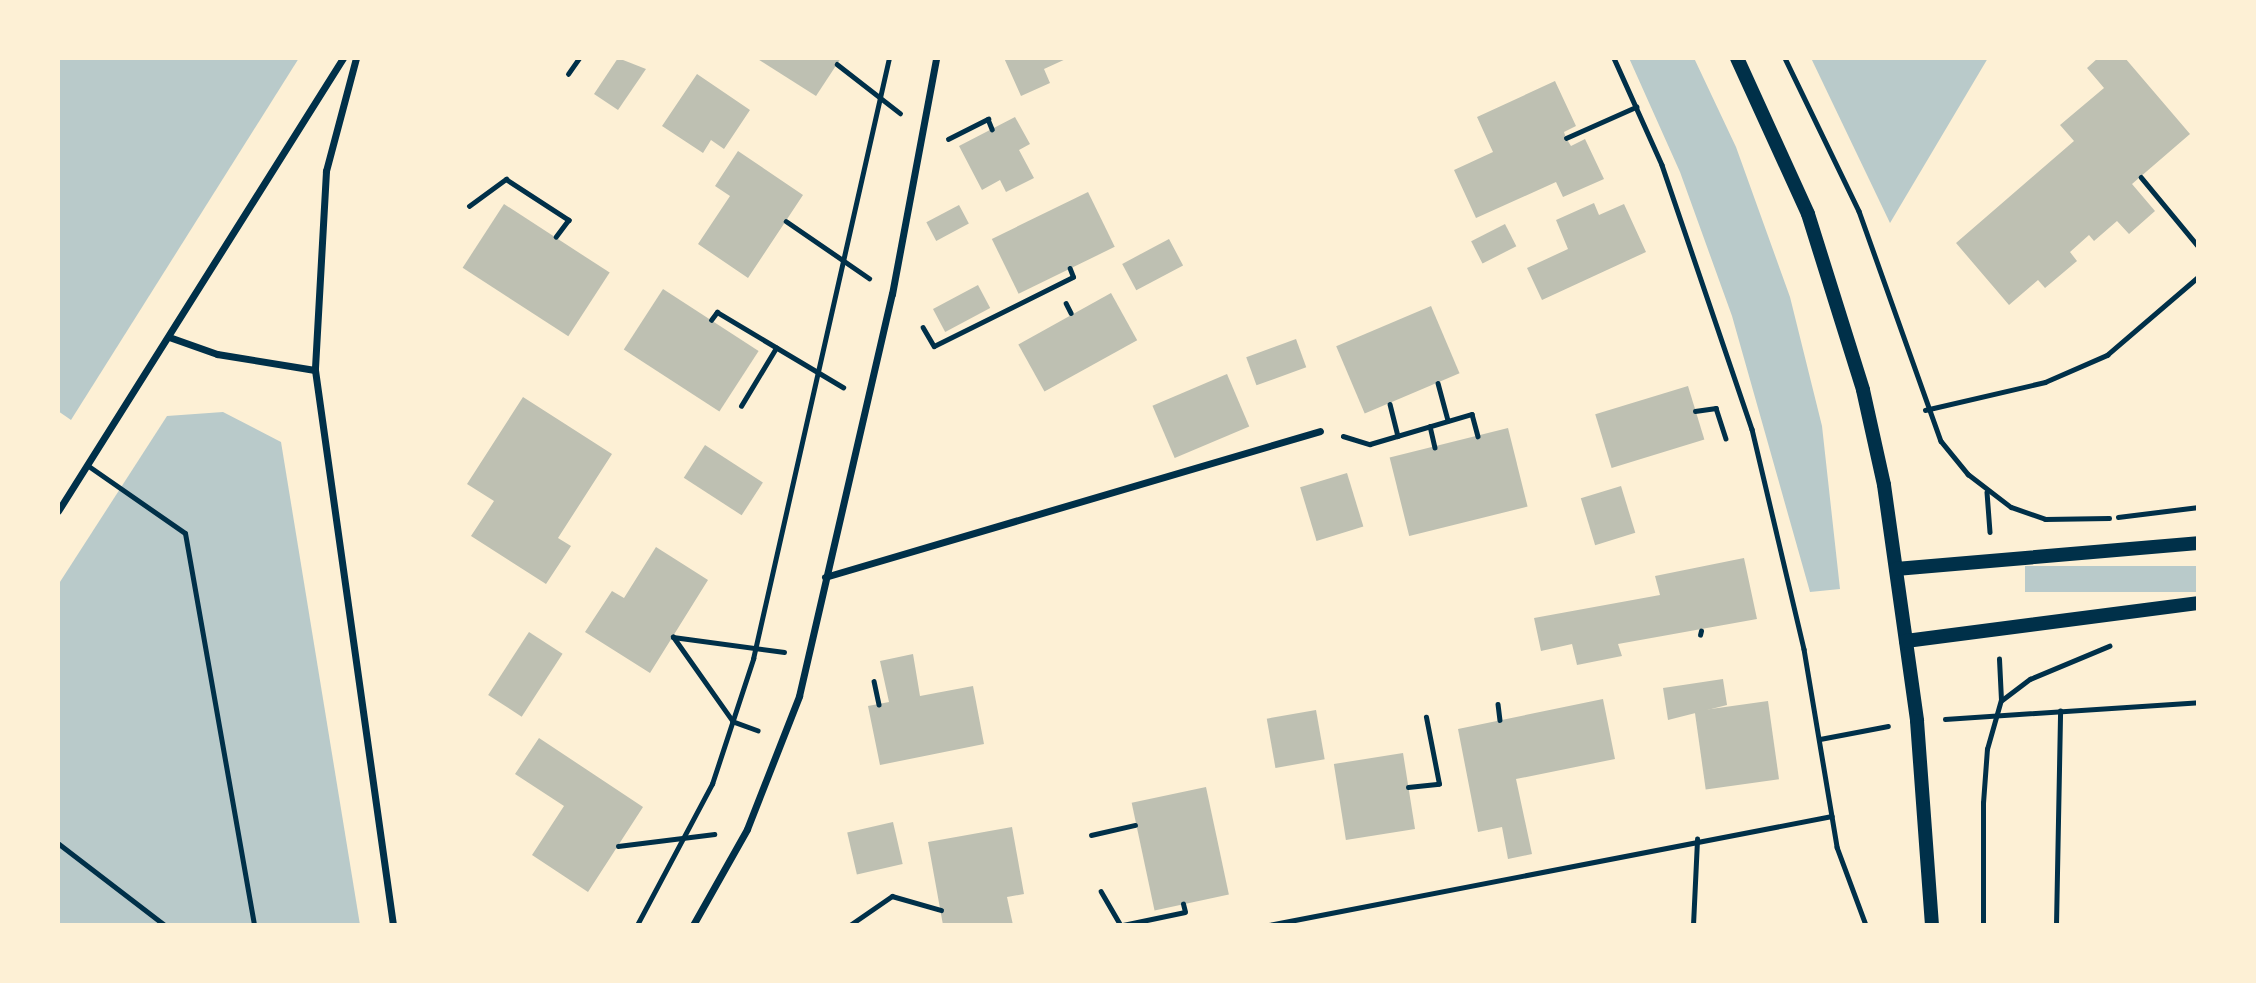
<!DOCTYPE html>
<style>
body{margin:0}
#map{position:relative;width:2256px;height:983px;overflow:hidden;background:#fdf0d5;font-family:Rubik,sans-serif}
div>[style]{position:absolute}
.green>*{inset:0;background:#b9caca;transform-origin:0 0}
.building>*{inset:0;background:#bec0b2;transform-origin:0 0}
.path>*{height:4.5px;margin:-2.25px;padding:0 2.25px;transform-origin:2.25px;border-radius:2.25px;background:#003049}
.service>*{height:5px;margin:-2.5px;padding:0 2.5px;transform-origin:2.5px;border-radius:2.5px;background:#003049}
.minor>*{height:7px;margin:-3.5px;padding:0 3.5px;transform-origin:3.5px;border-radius:3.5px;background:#003049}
.secondary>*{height:14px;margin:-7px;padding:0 7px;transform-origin:7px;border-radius:7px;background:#003049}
span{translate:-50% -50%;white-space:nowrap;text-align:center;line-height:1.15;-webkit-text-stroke:7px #fdf0d5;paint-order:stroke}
.frame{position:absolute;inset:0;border:60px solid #fdf0d5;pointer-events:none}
</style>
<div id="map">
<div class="green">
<i style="clip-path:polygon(58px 58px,299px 58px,71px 420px,58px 411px)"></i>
<i style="clip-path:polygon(1629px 58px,1694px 58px,1736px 147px,1790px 297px,1822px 426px,1840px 589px,1810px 592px,1732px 316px,1680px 172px)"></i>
<i style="clip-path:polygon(1811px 58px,1988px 58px,1890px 223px)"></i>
<i style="clip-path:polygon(223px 412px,281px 442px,360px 925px,58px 925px,58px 585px,167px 416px)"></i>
<i style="left:2198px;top:566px;width:26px;height:173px;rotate:90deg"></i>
</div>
<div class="building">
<i style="clip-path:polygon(618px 58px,646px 69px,618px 110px,594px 94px)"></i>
<i style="clip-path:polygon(756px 58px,841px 58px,816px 96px)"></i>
<i style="clip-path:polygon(1004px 58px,1068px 58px,1044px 69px,1050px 83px,1021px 96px)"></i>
<i style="clip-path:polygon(2098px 58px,2125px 58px,2190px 134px,2132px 184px,2155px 211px,2129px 234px,2117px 221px,2094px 241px,2089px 235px,2070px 252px,2077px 261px,2045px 288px,2038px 280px,2009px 305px,1956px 243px,2074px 141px,2060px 125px,2104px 88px,2087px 68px)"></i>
<i style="clip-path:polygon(697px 74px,750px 110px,724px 149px,711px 140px,703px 153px,662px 126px)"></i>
<i style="clip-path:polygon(1555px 81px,1576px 126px,1564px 132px,1566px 138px,1571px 146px,1585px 139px,1604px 179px,1563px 197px,1556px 182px,1476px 218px,1454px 170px,1493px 152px,1477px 117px)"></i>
<i style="clip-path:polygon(1015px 117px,1030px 144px,1019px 150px,1034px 178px,1006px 192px,1000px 180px,982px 190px,959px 146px)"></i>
<i style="clip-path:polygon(738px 151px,803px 195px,748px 278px,698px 244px,730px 196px,715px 186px)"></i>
<i style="left:1088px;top:192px;width:61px;height:107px;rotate:64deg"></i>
<i style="clip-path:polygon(1594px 203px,1599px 215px,1624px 204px,1646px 252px,1542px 300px,1527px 268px,1568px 249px,1556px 220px)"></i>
<i style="left:504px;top:204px;width:126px;height:76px;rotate:33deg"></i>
<i style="left:959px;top:205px;width:21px;height:37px;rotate:62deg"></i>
<i style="left:1505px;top:224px;width:25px;height:38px;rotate:63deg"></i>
<i style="left:1169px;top:239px;width:30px;height:53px;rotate:62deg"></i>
<i style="left:978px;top:285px;width:26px;height:51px;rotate:62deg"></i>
<i style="left:663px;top:289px;width:114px;height:72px;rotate:33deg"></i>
<i style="left:1111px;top:293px;width:54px;height:106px;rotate:61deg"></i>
<i style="left:1431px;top:306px;width:73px;height:103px;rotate:67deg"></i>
<i style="left:1296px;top:339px;width:30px;height:53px;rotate:70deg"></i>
<i style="left:1227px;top:374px;width:57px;height:81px;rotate:67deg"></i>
<i style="left:1688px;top:386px;width:56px;height:97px;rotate:73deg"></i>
<i style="clip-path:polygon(523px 397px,612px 454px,558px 538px,571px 546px,546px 584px,471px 536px,494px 501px,467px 484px)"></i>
<i style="left:1508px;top:428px;width:81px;height:122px;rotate:76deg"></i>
<i style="left:705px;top:445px;width:69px;height:39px;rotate:33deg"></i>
<i style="left:1347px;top:473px;width:56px;height:49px;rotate:73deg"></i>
<i style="left:1621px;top:486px;width:49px;height:42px;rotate:73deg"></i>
<i style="clip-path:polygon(656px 547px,708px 580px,650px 673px,585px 632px,612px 591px,624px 598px)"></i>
<i style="clip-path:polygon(1744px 558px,1757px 619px,1618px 644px,1622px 656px,1577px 665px,1572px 644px,1541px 651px,1534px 618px,1660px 595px,1655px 576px)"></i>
<i style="left:529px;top:632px;width:40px;height:75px;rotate:33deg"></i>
<i style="clip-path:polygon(913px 654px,920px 696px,973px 686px,984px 744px,880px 765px,868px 706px,889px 702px,880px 661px)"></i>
<i style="clip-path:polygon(1723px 679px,1727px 705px,1668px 720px,1663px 688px)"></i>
<i style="clip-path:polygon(1603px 699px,1615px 759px,1516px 779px,1532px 854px,1508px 859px,1502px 827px,1478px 832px,1458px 729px)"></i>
<i style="left:1768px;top:701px;width:79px;height:74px;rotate:82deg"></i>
<i style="left:1316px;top:710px;width:50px;height:50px;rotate:80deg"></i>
<i style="clip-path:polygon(539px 738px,643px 807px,588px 892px,532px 855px,564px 806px,515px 774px)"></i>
<i style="left:1403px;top:753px;width:77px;height:70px;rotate:81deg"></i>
<i style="left:1206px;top:787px;width:110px;height:76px;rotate:78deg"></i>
<i style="left:893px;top:822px;width:43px;height:47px;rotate:77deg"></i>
<i style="clip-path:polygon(1012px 827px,1024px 894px,1007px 897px,1013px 925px,943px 925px,928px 842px)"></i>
</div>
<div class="path">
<i style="left:1614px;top:58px;width:117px;rotate:65.8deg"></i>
<i style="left:1662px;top:165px;width:279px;rotate:71.2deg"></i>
<i style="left:1752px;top:429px;width:226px;rotate:76.7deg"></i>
<i style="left:1804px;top:649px;width:201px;rotate:80.5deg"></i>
<i style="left:1837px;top:847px;width:83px;rotate:69.6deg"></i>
<i style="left:1785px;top:58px;width:170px;rotate:64.2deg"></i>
<i style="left:1859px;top:211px;width:244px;rotate:70.4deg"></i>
<i style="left:1941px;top:441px;width:43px;rotate:50.7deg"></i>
<i style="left:1968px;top:474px;width:54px;rotate:37.5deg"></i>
<i style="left:2011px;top:507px;width:36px;rotate:19deg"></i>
<i style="left:2045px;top:519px;width:64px;rotate:-0.9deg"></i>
<i style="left:837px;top:64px;width:80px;rotate:37.9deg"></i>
<i style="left:568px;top:74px;width:19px;rotate:-55deg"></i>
<i style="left:1566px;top:138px;width:77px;rotate:-23.9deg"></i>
<i style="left:948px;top:139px;width:45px;rotate:-26.6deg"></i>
<i style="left:988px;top:119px;width:11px;rotate:68deg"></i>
<i style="left:2141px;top:177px;width:89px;rotate:50.4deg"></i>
<i style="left:469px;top:206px;width:46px;rotate:-36.1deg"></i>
<i style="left:506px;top:179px;width:75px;rotate:33.1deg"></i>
<i style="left:569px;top:220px;width:21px;rotate:127deg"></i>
<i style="left:786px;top:221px;width:101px;rotate:34.5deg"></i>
<i style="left:1066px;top:303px;width:11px;rotate:63deg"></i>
<i style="left:711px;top:320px;width:10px;rotate:-53deg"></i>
<i style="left:717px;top:312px;width:147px;rotate:30.8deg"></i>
<i style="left:923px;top:327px;width:22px;rotate:60deg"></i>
<i style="left:934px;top:346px;width:155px;rotate:-26.4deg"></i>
<i style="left:1073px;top:277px;width:9px;rotate:-111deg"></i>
<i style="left:1438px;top:383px;width:39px;rotate:75deg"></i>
<i style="left:1390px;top:404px;width:33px;rotate:76deg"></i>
<i style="left:741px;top:406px;width:68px;rotate:-58.9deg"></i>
<i style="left:1925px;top:410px;width:123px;rotate:-13.1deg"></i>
<i style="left:2045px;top:382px;width:68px;rotate:-23.5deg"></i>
<i style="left:2107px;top:355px;width:120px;rotate:-40.6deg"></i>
<i style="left:1695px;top:411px;width:21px;rotate:-8deg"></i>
<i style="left:1716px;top:408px;width:32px;rotate:72deg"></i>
<i style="left:1430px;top:426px;width:22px;rotate:77deg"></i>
<i style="left:1343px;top:436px;width:28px;rotate:17deg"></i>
<i style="left:1370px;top:444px;width:106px;rotate:-16.4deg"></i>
<i style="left:1472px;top:414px;width:23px;rotate:75deg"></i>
<i style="left:1987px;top:492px;width:40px;rotate:85.7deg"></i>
<i style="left:2118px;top:517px;width:81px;rotate:-7.1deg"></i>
<i style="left:1700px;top:635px;width:4px;rotate:-76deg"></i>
<i style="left:874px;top:681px;width:24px;rotate:78deg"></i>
<i style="left:2002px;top:700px;width:35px;rotate:-37deg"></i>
<i style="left:2030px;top:679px;width:86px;rotate:-22.7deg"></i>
<i style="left:1498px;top:704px;width:16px;rotate:83deg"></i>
<i style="left:1945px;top:719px;width:254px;rotate:-3.8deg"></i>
<i style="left:758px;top:731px;width:27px;rotate:-160deg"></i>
<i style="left:733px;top:722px;width:104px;rotate:-125.2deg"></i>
<i style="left:673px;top:637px;width:112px;rotate:7.7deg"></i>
<i style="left:1820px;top:739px;width:69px;rotate:-10.8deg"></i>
<i style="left:1408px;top:787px;width:31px;rotate:-6deg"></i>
<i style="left:1439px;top:784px;width:68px;rotate:-101deg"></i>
<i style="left:1091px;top:835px;width:45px;rotate:-12.8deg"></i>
<i style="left:58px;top:843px;width:135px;rotate:37.5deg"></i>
<i style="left:618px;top:846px;width:97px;rotate:-7.1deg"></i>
<i style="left:1101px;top:891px;width:39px;rotate:60deg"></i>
<i style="left:637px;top:925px;width:160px;rotate:-62deg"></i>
<i style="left:712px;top:784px;width:132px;rotate:-71.8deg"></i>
<i style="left:753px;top:659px;width:616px;rotate:-77.25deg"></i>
<i style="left:850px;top:925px;width:51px;rotate:-34.6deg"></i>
<i style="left:892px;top:896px;width:51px;rotate:15.9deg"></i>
<i style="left:1123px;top:925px;width:63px;rotate:-11.8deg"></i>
<i style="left:1185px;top:912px;width:8px;rotate:-104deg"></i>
<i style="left:1269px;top:925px;width:573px;rotate:-10.96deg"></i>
<i style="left:1693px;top:925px;width:86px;rotate:-87.3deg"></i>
<i style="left:1983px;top:925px;width:122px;rotate:-90deg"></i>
<i style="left:1983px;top:803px;width:54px;rotate:-85.8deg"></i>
<i style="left:1987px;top:749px;width:51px;rotate:-74.1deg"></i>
<i style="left:2001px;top:700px;width:41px;rotate:-92.8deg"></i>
<i style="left:2056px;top:925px;width:214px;rotate:-88.9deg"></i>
</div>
<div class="service">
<i style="left:87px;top:465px;width:119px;rotate:34.8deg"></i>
<i style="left:185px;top:533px;width:398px;rotate:80deg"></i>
</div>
<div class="minor">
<i style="left:356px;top:58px;width:117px;rotate:104.9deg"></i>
<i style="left:326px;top:171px;width:199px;rotate:93.2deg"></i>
<i style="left:315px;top:370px;width:560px;rotate:82deg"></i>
<i style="left:169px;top:337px;width:51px;rotate:19.5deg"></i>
<i style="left:217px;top:354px;width:99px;rotate:9.3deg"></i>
<i style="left:58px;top:511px;width:535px;rotate:-57.82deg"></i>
<i style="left:825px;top:577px;width:516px;rotate:-16.43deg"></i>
<i style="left:693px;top:925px;width:110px;rotate:-60.6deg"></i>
<i style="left:747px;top:829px;width:143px;rotate:-68.6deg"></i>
<i style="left:799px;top:696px;width:413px;rotate:-77deg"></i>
<i style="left:892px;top:294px;width:240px;rotate:-79.4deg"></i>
</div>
<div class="secondary">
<i style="left:1737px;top:58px;width:171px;rotate:65.5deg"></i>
<i style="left:1808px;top:214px;width:184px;rotate:72.6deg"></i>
<i style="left:1863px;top:390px;width:97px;rotate:77.5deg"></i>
<i style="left:1884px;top:485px;width:238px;rotate:82deg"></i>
<i style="left:1917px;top:721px;width:205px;rotate:85.8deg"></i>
<i style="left:1896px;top:569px;width:303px;rotate:-4.9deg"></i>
<i style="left:1906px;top:641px;width:294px;rotate:-7.4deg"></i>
</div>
<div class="frame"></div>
</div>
